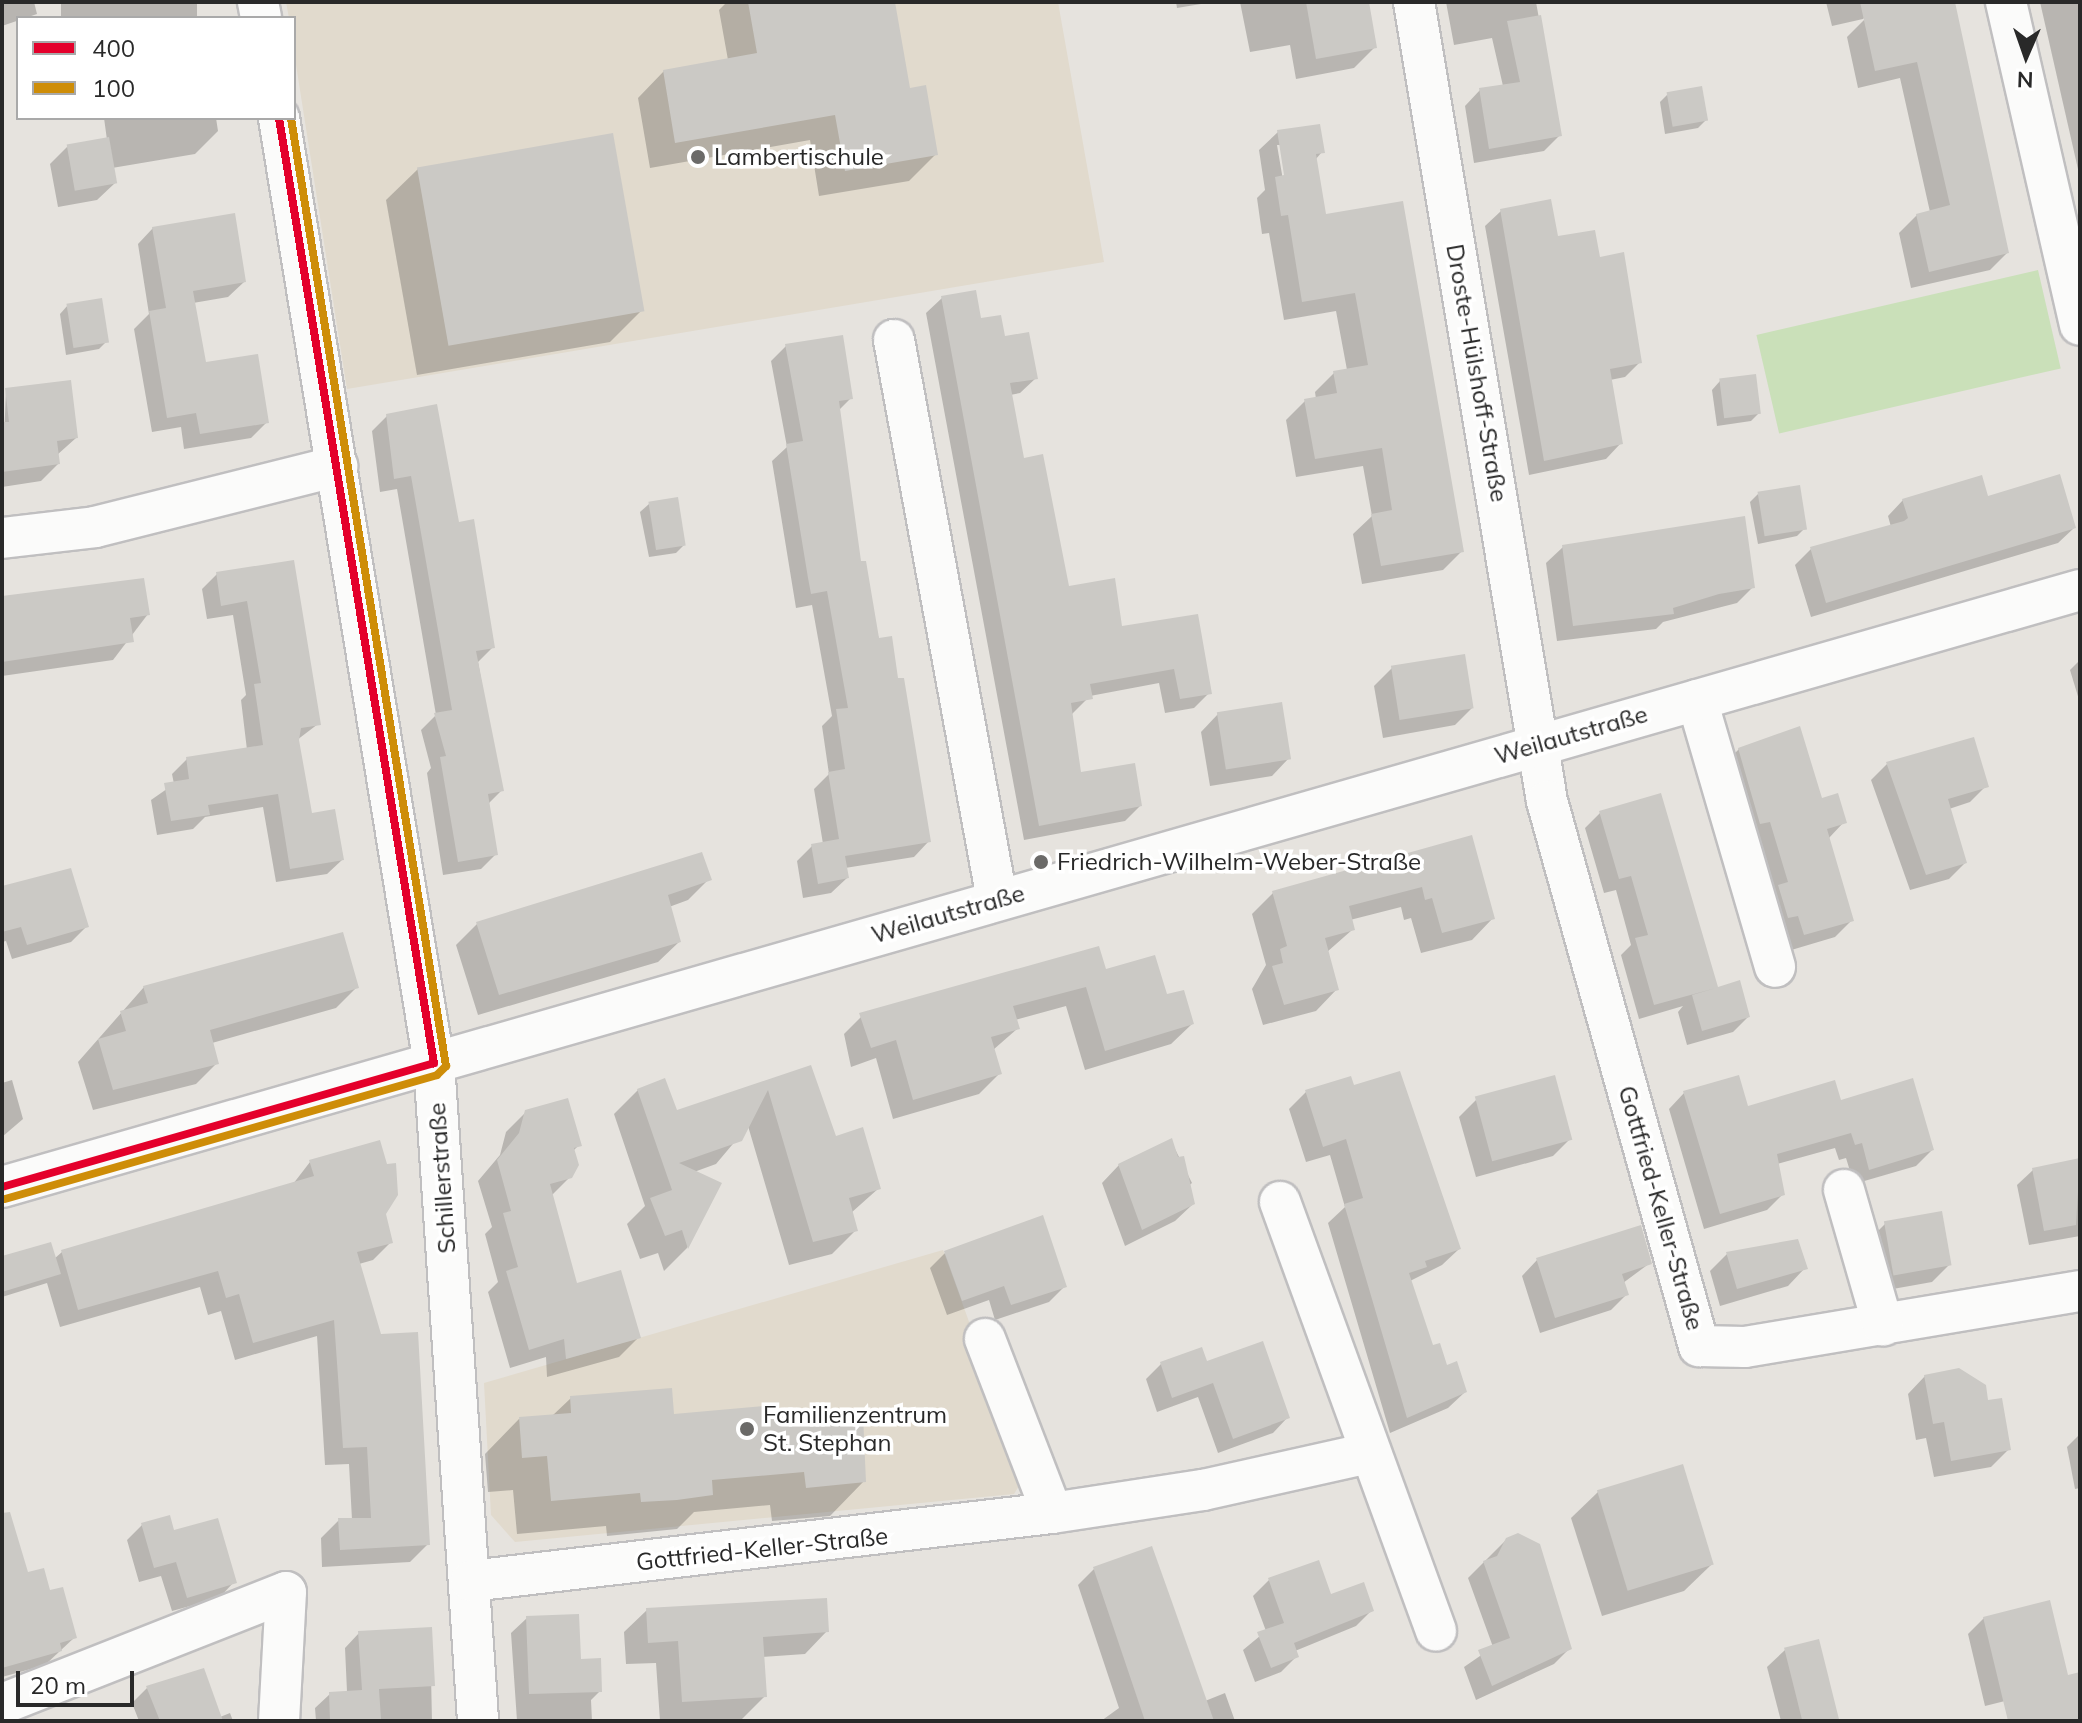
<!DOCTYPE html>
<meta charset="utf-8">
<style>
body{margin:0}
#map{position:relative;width:2082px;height:1723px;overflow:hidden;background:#e6e3de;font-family:Mulish,sans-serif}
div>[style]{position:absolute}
.education>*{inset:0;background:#e1dacd}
.green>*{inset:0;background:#cae0b9;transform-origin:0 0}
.shadow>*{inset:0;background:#0003;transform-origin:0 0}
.building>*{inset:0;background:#cbc9c5;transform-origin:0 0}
.roads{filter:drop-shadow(2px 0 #c0bfc0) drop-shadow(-2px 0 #c0bfc0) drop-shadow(0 2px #c0bfc0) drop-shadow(0 -2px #c0bfc0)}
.minor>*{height:40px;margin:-20px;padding:0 20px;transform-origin:20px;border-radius:20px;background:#fbfbfa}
.bus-1>*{height:8px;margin:-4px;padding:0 4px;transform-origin:4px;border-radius:4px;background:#e4002b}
.bus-2>*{height:8px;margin:-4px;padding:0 4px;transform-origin:4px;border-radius:4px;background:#ce8d08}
.dots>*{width:22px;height:22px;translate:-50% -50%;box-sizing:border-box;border:4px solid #fff;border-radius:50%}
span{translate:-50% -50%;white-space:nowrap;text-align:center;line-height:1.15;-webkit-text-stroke:7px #fff;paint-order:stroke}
.poi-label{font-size:24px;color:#292929}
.left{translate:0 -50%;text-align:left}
.street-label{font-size:24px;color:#292929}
.frame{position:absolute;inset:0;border:4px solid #292929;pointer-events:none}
.legend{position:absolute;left:16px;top:16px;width:280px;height:104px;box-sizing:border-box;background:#fff;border:2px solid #a9a9a9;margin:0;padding:10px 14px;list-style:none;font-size:24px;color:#292929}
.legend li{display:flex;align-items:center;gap:16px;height:40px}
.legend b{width:40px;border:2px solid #a9a9a9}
.north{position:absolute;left:1986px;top:16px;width:80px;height:80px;-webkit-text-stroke:6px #fff;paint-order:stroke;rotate:182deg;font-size:22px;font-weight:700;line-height:32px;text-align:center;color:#292929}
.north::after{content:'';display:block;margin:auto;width:28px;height:36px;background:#292929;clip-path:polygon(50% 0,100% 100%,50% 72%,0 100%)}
.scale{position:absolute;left:16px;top:1671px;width:118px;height:36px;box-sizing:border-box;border:4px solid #292929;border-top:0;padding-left:10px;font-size:24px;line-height:28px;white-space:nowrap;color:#292929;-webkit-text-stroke:6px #fff;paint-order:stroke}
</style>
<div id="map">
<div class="education">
<i style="clip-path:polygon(286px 2px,1058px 2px,1104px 262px,347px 389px,294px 52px,294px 18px,289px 18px)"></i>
<i style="clip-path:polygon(943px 1250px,1025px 1476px,1014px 1494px,515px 1542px,491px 1515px,484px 1383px)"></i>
</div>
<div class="green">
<i style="left:2038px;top:270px;width:101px;height:289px;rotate:77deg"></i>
</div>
<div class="shadow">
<i style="clip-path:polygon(2px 2px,34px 2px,37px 14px,2px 26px)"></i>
<i style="left:61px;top:2px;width:136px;height:16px"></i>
<i style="clip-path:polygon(727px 2px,868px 2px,936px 154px,909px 181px,819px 196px,810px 140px,650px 168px,638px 98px,664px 71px,728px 60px,719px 10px)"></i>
<i style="clip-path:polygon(1176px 2px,1213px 2px,1177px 8px)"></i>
<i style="clip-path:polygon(1240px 2px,1367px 2px,1375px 47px,1354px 68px,1296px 79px,1290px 45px,1250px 52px)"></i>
<i style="clip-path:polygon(1446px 2px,1536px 2px,1560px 135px,1544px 151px,1474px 163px,1465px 106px,1480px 90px,1503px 86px,1492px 38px,1454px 45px)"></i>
<i style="clip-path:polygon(1826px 2px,1869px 2px,1871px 10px,1863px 19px,1832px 26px)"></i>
<i style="clip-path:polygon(1942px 2px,1953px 2px,2007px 253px,1990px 270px,1911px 288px,1899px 233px,1917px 215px,1930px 212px,1900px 78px,1858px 88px,1847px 37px,1864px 20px)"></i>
<i style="clip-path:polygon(2040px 2px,2080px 2px,2080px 178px)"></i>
<i style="clip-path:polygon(1668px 94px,1706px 120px,1698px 128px,1665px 134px,1660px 102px)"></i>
<i style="clip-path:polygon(104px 118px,216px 118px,218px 131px,195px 154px,112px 168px,115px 183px,97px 200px,58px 207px,50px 164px,68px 146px,107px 140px)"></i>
<i style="clip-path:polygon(evenodd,1278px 132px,1322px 152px,1315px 160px,1324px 216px,1462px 551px,1443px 570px,1362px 584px,1353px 534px,1372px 516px,1363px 466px,1296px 477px,1286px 420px,1305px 401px,1316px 399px,1315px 392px,1334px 373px,1347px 370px,1336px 311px,1284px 320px,1269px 233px,1262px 234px,1257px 198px,1265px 190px,1259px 150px,1278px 132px,1277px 145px,1281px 145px,1288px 185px,1284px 186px,1277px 145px)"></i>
<i style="clip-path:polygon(418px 169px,641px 311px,610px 342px,417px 375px,386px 200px)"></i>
<i style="clip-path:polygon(1501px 211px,1598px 259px,1640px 362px,1625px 377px,1610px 380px,1621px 443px,1606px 459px,1529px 475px,1485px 226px)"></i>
<i style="clip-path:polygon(153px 228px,244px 282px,228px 297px,193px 303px,205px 365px,267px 422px,251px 438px,184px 449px,181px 427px,152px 432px,134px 329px,149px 314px,138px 244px)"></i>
<i style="clip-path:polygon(942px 298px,1003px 339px,1036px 378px,1020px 393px,1010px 395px,1023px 460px,1068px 588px,1209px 693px,1194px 708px,1165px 713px,1159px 683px,1090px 696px,1071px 715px,1080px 774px,1140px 806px,1125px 821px,1024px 840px,926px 313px)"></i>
<i style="clip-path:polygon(68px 305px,107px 341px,99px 349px,66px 355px,60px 314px)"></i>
<i style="clip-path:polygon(786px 346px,851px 398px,838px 411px,860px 563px,929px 841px,914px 857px,845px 868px,847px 878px,831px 893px,803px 898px,797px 861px,812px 846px,823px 844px,814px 789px,829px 774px,822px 726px,832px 716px,812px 605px,796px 608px,772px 461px,787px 447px,771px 361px)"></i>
<i style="clip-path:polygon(1720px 381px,1759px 413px,1751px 421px,1717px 426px,1712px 390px)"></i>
<i style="clip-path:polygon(6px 390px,76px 438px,57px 455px,58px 464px,41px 481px,2px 487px)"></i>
<i style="clip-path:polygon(387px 416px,457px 525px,493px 647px,478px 662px,501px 791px,487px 805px,496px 854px,481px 869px,443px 875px,427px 773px,431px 768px,421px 730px,436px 715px,397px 489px,380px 492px,372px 431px)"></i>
<i style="clip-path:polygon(1758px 494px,1805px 528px,1797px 536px,1758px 544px,1750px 502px)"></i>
<i style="clip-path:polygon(1987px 499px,2074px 528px,2058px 543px,1811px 617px,1795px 565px,1811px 549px,1891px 527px,1888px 516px,1903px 500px)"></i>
<i style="clip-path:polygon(649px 504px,684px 545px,676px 553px,649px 557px,640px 512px)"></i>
<i style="clip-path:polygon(1563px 547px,1753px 587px,1737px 603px,1663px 622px,1656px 629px,1557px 641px,1546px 563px)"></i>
<i style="clip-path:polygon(292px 562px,318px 724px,297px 740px,310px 815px,342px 860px,327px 874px,276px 882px,263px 807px,205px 817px,193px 829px,157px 835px,151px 800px,174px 784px,172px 774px,187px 759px,247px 750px,241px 700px,246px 695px,233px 615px,207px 619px,202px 589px,217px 574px)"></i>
<i style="clip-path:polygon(2px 598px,148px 614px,113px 660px,2px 676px)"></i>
<i style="clip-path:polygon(2080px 660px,2080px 703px,2070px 670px)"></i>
<i style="clip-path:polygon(1392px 668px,1472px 708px,1455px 725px,1383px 738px,1374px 686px)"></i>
<i style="clip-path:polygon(1218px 714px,1289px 758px,1272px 776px,1210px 786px,1201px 732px)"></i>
<i style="clip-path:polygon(1739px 749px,1820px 800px,1844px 822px,1828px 839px,1852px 920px,1835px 937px,1788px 951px,1722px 766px)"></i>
<i style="clip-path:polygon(1887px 764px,1986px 786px,1970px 802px,1949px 809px,1965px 863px,1949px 879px,1910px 890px,1871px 780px)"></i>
<i style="clip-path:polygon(1600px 813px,1717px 989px,1748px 1017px,1733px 1032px,1687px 1045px,1678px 1012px,1683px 1006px,1639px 1019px,1621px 955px,1631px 945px,1616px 890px,1604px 893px,1585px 828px)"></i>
<i style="clip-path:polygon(1470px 838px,1493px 918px,1472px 940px,1421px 953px,1411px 918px,1404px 920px,1401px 907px,1350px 920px,1352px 930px,1327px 952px,1337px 989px,1316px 1011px,1263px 1025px,1252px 989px,1266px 965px,1252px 914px,1273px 893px)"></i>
<i style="clip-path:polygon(709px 879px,688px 900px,669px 907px,679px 942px,658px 962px,478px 1015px,456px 945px,477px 924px)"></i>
<i style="clip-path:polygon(2px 888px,86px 927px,71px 942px,12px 959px,6px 941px,2px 942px)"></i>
<i style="clip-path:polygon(1105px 972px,1165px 997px,1192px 1024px,1171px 1044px,1085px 1070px,1066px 1006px,1015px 1020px,1017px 1029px,993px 1050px,1000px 1073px,979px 1094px,893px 1119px,876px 1058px,851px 1067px,844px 1034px,864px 1014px)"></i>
<i style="clip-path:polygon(144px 987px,357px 987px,336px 1008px,212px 1043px,217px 1063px,196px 1084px,93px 1110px,78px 1062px)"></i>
<i style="clip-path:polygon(810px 1068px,835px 1138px,879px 1188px,851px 1213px,856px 1230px,832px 1254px,789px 1265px,748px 1126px,716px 1164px,694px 1172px,719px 1184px,687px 1248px,664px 1271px,658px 1253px,640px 1259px,627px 1224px,645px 1206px,614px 1114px,638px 1090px,676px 1113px)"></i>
<i style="clip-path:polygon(12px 1080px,23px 1119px,2px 1137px,2px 1083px)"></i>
<i style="clip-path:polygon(1306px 1092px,1459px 1249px,1442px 1265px,1410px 1281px,1432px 1348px,1465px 1392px,1448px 1408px,1390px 1433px,1328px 1223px,1345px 1207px,1330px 1155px,1306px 1162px,1289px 1109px)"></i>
<i style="clip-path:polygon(1684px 1093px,1747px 1109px,1840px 1102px,1932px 1150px,1916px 1166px,1854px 1184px,1846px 1158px,1839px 1160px,1835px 1148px,1777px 1164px,1783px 1194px,1767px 1210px,1704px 1229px,1669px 1109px)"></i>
<i style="clip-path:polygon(1476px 1100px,1570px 1139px,1553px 1156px,1476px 1177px,1459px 1117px)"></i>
<i style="clip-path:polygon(526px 1112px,579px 1145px,573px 1151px,570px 1177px,551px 1196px,576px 1286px,639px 1337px,619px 1357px,547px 1377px,546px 1357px,510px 1368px,488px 1292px,498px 1282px,485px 1234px,492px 1227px,478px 1181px,500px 1155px,506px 1132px)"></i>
<i style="clip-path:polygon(1171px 1141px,1192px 1183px,1187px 1187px,1193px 1204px,1175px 1221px,1125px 1246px,1102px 1183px,1119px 1165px)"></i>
<i style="clip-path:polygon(2080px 1161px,2080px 1236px,2029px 1245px,2017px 1185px,2033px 1170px)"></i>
<i style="clip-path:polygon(310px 1162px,384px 1213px,391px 1242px,373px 1260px,359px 1264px,428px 1544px,410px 1562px,322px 1567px,321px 1538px,339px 1520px,352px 1520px,349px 1464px,325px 1465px,317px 1336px,235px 1360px,221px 1311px,208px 1315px,200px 1287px,60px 1327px,47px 1283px,2px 1297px,2px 1258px,54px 1259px,62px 1252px,293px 1184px)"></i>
<i style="clip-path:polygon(1885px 1224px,1950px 1264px,1932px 1282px,1876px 1292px,1867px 1242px)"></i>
<i style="clip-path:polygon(945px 1253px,1065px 1286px,1049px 1302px,995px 1320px,989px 1300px,947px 1315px,930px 1268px)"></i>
<i style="clip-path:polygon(1727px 1254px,1805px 1268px,1788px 1286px,1720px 1306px,1710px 1271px)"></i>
<i style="clip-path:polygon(1537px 1260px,1650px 1263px,1623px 1283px,1627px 1294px,1611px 1310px,1540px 1333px,1522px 1276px)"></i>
<i style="clip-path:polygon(1206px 1363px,1288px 1417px,1273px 1433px,1218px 1453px,1198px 1397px,1157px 1412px,1146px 1379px,1161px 1364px)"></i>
<i style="clip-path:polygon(1925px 1376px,2009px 1449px,1991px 1467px,1934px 1477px,1926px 1438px,1916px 1440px,1908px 1394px)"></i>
<i style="clip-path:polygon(571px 1398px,672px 1416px,774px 1415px,816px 1421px,864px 1481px,830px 1516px,772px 1521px,770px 1505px,694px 1512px,677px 1529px,607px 1536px,606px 1526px,517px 1534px,513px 1490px,488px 1492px,485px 1454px,519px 1419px,552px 1416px)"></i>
<i style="clip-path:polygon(2080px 1434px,2080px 1488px,2075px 1489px,2067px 1447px)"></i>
<i style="clip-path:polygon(1598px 1492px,1711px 1565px,1684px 1591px,1602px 1616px,1571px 1518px)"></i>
<i style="clip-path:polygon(142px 1525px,234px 1582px,219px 1598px,172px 1611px,161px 1576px,139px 1582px,127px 1540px)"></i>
<i style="clip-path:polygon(1507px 1539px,1570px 1648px,1554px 1664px,1476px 1700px,1464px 1667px,1493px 1647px,1468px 1578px)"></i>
<i style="clip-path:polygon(1317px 1562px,1330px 1596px,1372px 1610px,1356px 1626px,1295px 1651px,1297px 1656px,1281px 1672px,1255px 1682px,1243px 1650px,1266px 1631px,1253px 1596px,1269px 1580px)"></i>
<i style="clip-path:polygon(1094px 1569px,1205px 1701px,1225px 1693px,1235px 1721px,1101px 1721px,1119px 1708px,1078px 1585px)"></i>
<i style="clip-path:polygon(2px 1582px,49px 1593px,75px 1637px,45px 1665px,2px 1677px)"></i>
<i style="clip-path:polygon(647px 1610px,827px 1631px,805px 1654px,762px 1657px,765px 1696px,742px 1719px,660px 1721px,656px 1663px,626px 1664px,624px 1632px)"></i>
<i style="clip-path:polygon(527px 1618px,579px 1661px,600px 1691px,591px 1700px,592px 1721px,517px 1721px,511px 1633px)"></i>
<i style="clip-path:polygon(1984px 1618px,2076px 1721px,2010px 1721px,2005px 1701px,1985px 1706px,1968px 1634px)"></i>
<i style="clip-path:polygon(430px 1629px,432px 1721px,316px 1721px,315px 1708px,330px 1694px,347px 1692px,345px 1648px,359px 1633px)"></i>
<i style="clip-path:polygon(1785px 1650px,1838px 1721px,1781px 1721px,1767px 1667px)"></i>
<i style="clip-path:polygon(147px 1688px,220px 1717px,230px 1713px,233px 1721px,139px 1721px,132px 1703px)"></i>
</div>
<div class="building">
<i style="clip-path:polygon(748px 2px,895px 2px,910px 88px,926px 85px,938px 155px,845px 171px,835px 115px,675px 143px,663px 70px,757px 53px)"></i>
<i style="clip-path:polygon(1306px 2px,1369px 2px,1377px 48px,1316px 59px)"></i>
<i style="clip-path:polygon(1860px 2px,1955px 2px,2009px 253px,1929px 272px,1916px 214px,1950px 205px,1917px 62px,1875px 71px)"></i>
<i style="clip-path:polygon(1541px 15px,1562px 136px,1489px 149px,1479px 88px,1520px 82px,1507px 21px)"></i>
<i style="left:1702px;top:86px;width:35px;height:36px;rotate:80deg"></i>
<i style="clip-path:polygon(1320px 124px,1325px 153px,1316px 154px,1326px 214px,1403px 201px,1464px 552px,1381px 566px,1371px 514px,1392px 510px,1382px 448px,1315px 459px,1304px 399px,1337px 393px,1333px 371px,1368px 365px,1355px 293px,1302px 302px,1288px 215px,1281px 216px,1275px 177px,1284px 175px,1277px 130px)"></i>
<i style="left:613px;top:133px;width:181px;height:199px;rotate:80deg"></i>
<i style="left:109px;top:137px;width:47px;height:43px;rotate:80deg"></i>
<i style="clip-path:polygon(1551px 199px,1558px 236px,1595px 230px,1600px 257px,1624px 252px,1642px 363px,1610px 369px,1623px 444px,1544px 461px,1500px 209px)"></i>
<i style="clip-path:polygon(235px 213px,246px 282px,193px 291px,206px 362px,258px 354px,269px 423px,200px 434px,196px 413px,167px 418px,149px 311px,166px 308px,152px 227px)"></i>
<i style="clip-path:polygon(976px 290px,981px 318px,1001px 315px,1005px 336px,1029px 332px,1038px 379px,1010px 383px,1024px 458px,1043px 454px,1069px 586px,1115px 578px,1122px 626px,1198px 614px,1212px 694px,1180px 699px,1174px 669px,1090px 684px,1093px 699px,1071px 703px,1081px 772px,1135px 763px,1142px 806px,1039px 826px,941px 296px)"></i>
<i style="left:102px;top:298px;width:45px;height:36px;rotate:81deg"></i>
<i style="clip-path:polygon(843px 335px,853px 399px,839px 401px,861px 561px,866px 561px,879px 638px,892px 636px,898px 678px,904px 678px,931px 842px,845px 856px,849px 878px,818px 884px,811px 844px,839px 839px,828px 772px,845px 769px,836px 709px,848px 708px,827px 591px,811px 594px,808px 578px,786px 444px,803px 441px,785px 344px)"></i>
<i style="left:1756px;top:374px;width:40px;height:37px;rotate:83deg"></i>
<i style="clip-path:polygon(71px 380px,78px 438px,57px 441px,60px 464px,2px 472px,2px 422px,9px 422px,5px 388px)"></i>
<i style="clip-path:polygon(437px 404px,459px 522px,474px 519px,495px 648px,476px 651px,504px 791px,488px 794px,498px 855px,458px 862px,440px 757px,446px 756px,434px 713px,452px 710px,411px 476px,394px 479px,386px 414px)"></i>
<i style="clip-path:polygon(2060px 474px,2076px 528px,1826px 603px,1810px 547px,1904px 521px,1908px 518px,1902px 499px,1982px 475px,1988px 496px)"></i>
<i style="left:1800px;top:485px;width:45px;height:43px;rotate:81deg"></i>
<i style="left:678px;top:497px;width:49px;height:30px;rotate:81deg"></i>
<i style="clip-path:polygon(1745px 516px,1755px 588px,1719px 594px,1673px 608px,1674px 614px,1573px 626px,1562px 545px)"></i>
<i style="clip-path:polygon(294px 560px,321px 725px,301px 728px,299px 740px,312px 813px,335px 809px,344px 860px,290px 869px,278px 794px,208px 805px,210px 815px,171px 821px,164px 783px,189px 779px,186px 757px,263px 745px,254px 684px,261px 683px,247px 601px,221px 606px,216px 572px)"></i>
<i style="clip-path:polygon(144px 578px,150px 615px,130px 618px,134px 642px,2px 662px,2px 596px)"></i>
<i style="left:1465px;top:654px;width:55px;height:75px;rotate:81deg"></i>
<i style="left:1282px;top:702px;width:58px;height:66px;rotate:81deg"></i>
<i style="clip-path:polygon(1800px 726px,1822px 798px,1838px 793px,1847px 823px,1827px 829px,1854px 921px,1804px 935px,1798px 916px,1788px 918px,1778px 885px,1788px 882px,1770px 822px,1760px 824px,1738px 748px)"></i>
<i style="clip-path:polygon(1974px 737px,1989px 787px,1948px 799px,1967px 863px,1926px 875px,1886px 762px)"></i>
<i style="clip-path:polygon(1661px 793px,1718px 987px,1740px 980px,1750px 1017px,1702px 1031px,1692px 995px,1716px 988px,1654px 1005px,1635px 938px,1648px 935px,1631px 876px,1619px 879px,1599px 811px)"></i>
<i style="clip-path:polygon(1472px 835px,1495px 919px,1442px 933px,1432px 898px,1425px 900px,1422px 887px,1349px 906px,1355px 930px,1325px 938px,1339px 990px,1284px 1005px,1272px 966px,1283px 963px,1280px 949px,1287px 946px,1272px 891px)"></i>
<i style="clip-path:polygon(702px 852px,712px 880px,668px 895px,681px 942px,499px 995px,476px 922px)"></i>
<i style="clip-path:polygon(71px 868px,89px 927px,27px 945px,21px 927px,2px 932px,2px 886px)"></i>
<i style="clip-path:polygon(343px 932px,359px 988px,210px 1030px,219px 1064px,113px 1090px,98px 1039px,126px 1031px,120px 1011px,148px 1003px,143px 986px)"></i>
<i style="clip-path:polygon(1099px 946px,1106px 969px,1155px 955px,1167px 994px,1184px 990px,1194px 1024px,1105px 1051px,1086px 987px,1013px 1006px,1020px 1029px,991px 1037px,1002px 1074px,913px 1100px,896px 1040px,871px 1048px,859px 1013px)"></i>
<i style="clip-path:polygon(811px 1065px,836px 1136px,863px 1127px,881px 1189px,849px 1198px,858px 1231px,813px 1242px,768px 1090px,742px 1141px,679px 1163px,722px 1183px,688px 1249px,682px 1230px,665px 1236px,650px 1198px,672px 1190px,637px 1089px,665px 1078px,677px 1110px)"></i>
<i style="clip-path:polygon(1400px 1071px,1461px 1249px,1425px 1261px,1427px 1267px,1409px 1273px,1433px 1345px,1440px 1343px,1447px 1365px,1457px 1361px,1467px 1392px,1407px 1418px,1344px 1204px,1363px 1198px,1346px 1139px,1323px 1147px,1305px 1090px,1351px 1076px,1354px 1085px)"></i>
<i style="left:1555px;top:1075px;width:67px;height:83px;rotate:75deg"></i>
<i style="clip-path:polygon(1739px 1075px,1748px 1106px,1835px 1080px,1841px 1100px,1913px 1078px,1934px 1150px,1869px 1170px,1862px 1143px,1855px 1145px,1851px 1133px,1777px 1154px,1785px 1195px,1720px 1214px,1683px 1091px)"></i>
<i style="clip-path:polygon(568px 1098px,582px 1146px,574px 1148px,579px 1165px,572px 1178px,550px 1184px,577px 1283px,621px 1270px,641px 1338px,566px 1359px,564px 1339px,529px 1350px,506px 1271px,518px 1267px,503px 1213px,511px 1211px,497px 1160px,519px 1133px,525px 1110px)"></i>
<i style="clip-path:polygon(1172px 1138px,1178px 1157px,1184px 1156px,1195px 1204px,1142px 1230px,1118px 1164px)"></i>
<i style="clip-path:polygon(380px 1140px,387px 1164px,396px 1163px,398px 1195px,386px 1214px,393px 1243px,357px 1252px,381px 1334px,418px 1332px,430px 1545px,340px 1550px,338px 1518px,371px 1518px,367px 1447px,343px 1448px,334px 1320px,253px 1343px,239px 1294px,226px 1298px,218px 1271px,78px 1310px,61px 1250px,314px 1176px,309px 1160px)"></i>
<i style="clip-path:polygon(2080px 1158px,2076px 1225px,2044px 1231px,2032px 1168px)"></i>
<i style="left:1942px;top:1211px;width:55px;height:59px;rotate:80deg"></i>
<i style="clip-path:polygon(1043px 1215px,1067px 1287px,1011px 1305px,1004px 1286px,962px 1301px,944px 1251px)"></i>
<i style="clip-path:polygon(1641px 1225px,1652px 1264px,1622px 1274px,1629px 1295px,1555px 1318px,1536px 1258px)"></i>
<i style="clip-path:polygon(1798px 1239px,1808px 1269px,1737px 1289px,1726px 1252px)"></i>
<i style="clip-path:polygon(51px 1242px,61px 1274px,2px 1292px,2px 1256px)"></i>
<i style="clip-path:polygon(1263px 1341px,1290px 1418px,1233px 1439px,1213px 1383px,1172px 1398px,1160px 1362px,1202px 1347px,1207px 1361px)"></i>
<i style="clip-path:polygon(1959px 1368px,1986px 1385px,1988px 1400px,2002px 1398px,2011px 1450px,1951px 1461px,1944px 1422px,1933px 1424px,1924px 1375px)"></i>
<i style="clip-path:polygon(672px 1388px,674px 1414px,775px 1405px,776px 1413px,817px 1410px,818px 1419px,863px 1415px,866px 1482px,806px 1488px,804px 1472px,712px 1480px,713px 1495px,677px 1500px,641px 1502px,640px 1493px,551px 1501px,547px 1456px,522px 1458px,519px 1417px,571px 1413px,570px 1396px)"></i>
<i style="left:1683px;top:1464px;width:105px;height:90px;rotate:73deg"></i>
<i style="clip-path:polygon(10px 1512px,28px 1572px,44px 1568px,50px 1590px,63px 1587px,77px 1638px,60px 1643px,62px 1651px,2px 1668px,2px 1513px)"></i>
<i style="clip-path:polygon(170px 1515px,174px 1530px,218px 1518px,237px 1583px,187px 1598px,176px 1562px,154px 1568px,141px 1523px)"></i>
<i style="clip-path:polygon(1518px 1533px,1540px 1544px,1572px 1649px,1492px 1686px,1478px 1650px,1510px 1638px,1483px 1561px,1497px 1556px,1506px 1538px)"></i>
<i style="clip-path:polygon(1152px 1546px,1172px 1602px,1214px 1721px,1145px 1721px,1093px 1567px)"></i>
<i style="clip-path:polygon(1319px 1560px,1331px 1594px,1364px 1582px,1374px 1611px,1294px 1643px,1299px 1657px,1271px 1668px,1257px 1632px,1284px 1623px,1268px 1578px)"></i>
<i style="clip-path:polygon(827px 1598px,829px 1632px,763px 1637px,767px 1697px,682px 1702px,678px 1641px,648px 1643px,646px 1608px)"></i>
<i style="clip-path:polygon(2050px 1600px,2068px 1675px,2080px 1672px,2080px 1721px,2008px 1721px,1983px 1617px)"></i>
<i style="clip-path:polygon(579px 1614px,581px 1659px,601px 1658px,602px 1692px,529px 1694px,526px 1616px)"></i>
<i style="clip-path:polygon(432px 1627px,435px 1686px,379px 1689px,381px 1719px,330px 1721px,329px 1692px,362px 1690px,358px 1631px)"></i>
<i style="left:1819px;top:1639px;width:85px;height:36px;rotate:76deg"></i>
<i style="clip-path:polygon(204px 1668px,223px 1721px,160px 1721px,146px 1686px)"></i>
</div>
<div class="roads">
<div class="minor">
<i style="left:258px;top:2px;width:16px;rotate:79deg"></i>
<i style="left:1414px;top:2px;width:810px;rotate:80.55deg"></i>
<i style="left:1547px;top:801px;width:566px;rotate:74.42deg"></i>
<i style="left:1699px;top:1346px;width:46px;rotate:1.2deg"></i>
<i style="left:1745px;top:1347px;width:340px;rotate:-9.5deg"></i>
<i style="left:2006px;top:2px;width:331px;rotate:77.1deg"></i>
<i style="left:279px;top:118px;width:958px;rotate:80.69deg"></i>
<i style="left:434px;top:1063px;width:659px;rotate:86.17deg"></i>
<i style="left:894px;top:340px;width:568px;rotate:79.56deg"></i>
<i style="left:2px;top:538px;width:94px;rotate:-6.7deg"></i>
<i style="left:95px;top:527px;width:250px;rotate:-14.1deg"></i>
<i style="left:1697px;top:700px;width:278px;rotate:73.7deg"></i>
<i style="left:2px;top:1187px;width:2162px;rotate:-16.03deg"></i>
<i style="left:1844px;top:1190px;width:141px;rotate:73.9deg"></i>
<i style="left:1280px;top:1202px;width:456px;rotate:70deg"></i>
<i style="left:985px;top:1339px;width:186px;rotate:68.9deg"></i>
<i style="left:471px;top:1581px;width:585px;rotate:-6.68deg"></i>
<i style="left:1052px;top:1513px;width:153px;rotate:-8.7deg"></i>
<i style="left:1203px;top:1490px;width:170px;rotate:-12.6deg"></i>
<i style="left:2px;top:1704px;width:305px;rotate:-21.5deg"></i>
<i style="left:286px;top:1592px;width:129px;rotate:93.1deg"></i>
</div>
</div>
<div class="bus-1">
<i style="left:279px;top:118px;width:958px;rotate:80.69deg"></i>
<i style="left:2px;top:1187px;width:449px;rotate:-16deg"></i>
</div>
<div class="bus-2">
<i style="left:5px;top:1199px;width:449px;rotate:-16deg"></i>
<i style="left:437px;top:1075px;width:13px;rotate:-45deg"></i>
<i style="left:446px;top:1066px;width:961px;rotate:-99.29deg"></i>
</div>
<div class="dots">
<i style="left:698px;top:157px;background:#6b6a68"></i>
<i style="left:1041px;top:862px;background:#6b6a68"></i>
<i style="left:747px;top:1429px;background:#6b6a68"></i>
</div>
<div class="poi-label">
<span class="left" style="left:714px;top:157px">Lambertischule</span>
<span class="left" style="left:1057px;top:862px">Friedrich-Wilhelm-Weber-Straße</span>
<span class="left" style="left:763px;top:1429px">Familienzentrum<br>St. Stephan</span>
</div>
<div class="street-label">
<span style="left:1477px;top:373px;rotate:80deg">Droste-Hülshoff-Straße</span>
<span style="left:1571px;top:735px;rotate:-16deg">Weilautstraße</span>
<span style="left:948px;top:914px;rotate:-16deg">Weilautstraße</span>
<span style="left:442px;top:1178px;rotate:-94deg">Schillerstraße</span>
<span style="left:1661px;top:1208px;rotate:74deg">Gottfried-Keller-Straße</span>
<span style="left:762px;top:1549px;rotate:-6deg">Gottfried-Keller-Straße</span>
</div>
<div class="frame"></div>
<ul class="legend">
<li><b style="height:10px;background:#e4002b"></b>400</li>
<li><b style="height:10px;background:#ce8d08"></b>100</li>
</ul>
<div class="north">N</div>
<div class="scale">20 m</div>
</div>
